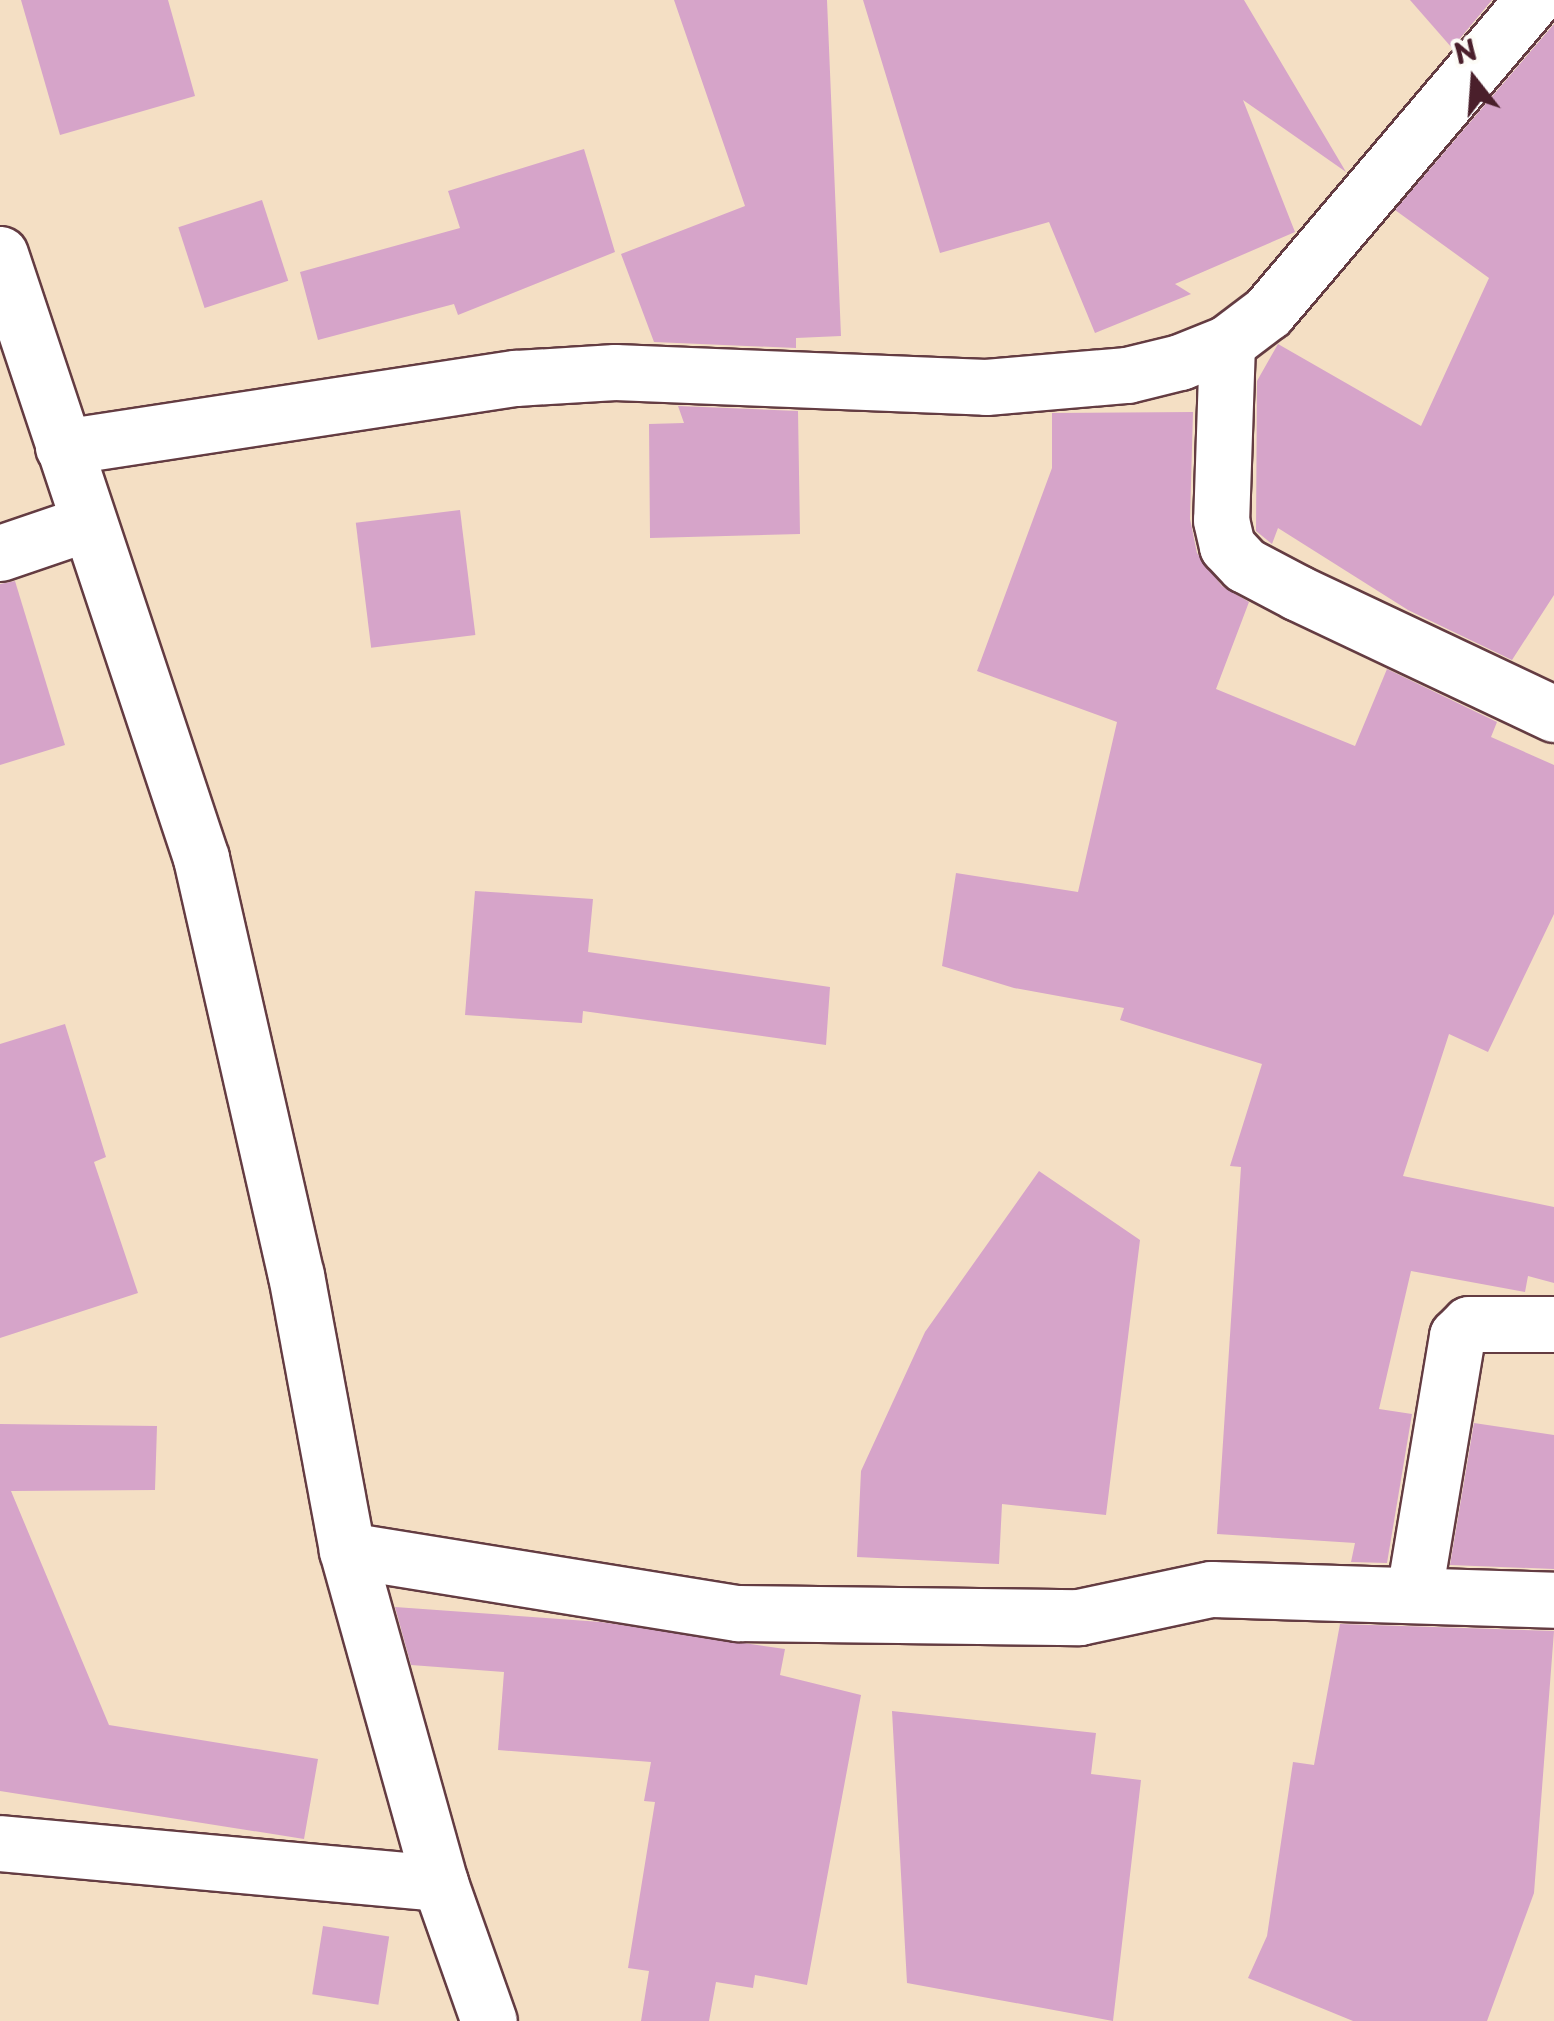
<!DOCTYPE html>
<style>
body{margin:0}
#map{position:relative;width:1554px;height:2021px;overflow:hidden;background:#f4dfc4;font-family:"Playpen Sans",sans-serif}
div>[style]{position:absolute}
.building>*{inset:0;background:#d6a4c9;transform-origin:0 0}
.roads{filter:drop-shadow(2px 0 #643c42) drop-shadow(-2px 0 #643c42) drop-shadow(0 2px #643c42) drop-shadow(0 -2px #643c42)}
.street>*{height:55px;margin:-27.5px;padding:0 27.5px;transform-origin:27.5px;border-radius:27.5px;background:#fff}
span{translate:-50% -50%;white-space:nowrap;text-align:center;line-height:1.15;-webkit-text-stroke:8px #fdfcf7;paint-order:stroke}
.north{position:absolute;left:1424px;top:30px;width:100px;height:100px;-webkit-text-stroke:8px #fdfcf7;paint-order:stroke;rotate:343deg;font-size:28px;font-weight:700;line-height:40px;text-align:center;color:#4a1f2b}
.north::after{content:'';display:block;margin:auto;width:35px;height:45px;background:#4a1f2b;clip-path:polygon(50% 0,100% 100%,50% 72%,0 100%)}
</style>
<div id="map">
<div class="building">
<i style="clip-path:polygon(21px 0,168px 0,195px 96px,60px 135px)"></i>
<i style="clip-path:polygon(674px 0,827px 0,841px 336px,796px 338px,796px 348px,654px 342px,621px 254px,745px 206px)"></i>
<i style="clip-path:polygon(863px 0,1244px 0,1346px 172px,1243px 100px,1295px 232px,1175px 284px,1191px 294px,1095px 333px,1049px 222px,940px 253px)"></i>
<i style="clip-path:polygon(1410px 0,1492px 0,1452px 48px)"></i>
<i style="clip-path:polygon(1554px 24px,1554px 595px,1512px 660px,1408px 610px,1278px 528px,1272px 544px,1256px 531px,1257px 381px,1278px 344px,1421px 426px,1489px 278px,1395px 210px)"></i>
<i style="clip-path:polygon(584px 149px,615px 252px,458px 315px,454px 304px,318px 340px,300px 272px,460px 228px,448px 191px)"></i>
<i style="left:262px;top:200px;width:85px;height:88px;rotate:72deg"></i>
<i style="clip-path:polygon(678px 406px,798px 411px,800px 534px,650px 538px,649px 424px,684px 423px)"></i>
<i style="clip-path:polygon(1193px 412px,1190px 519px,1197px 553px,1222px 586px,1249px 602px,1216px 689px,1355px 746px,1387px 669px,1497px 722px,1491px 737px,1554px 765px,1554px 914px,1488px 1052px,1449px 1034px,1403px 1176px,1554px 1207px,1554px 1283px,1528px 1276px,1525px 1292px,1411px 1271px,1379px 1409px,1412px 1414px,1387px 1563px,1351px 1562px,1355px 1543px,1217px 1534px,1241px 1167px,1230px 1166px,1262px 1064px,1120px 1020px,1124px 1008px,1014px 988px,942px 966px,956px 873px,1078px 892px,1117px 722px,977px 671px,1052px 468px,1052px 413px)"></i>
<i style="left:460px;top:510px;width:126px;height:105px;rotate:83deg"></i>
<i style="clip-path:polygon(15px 581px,65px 745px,0 765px,0 584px)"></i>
<i style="clip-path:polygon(475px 891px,593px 899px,588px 952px,830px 987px,826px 1045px,583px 1011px,582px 1023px,465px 1015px)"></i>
<i style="clip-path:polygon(65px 1024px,106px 1157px,94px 1162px,138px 1293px,0 1338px,0 1044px)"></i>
<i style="clip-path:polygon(1039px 1171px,1140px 1240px,1106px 1515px,1002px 1504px,999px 1564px,857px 1557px,861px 1471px,925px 1332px)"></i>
<i style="clip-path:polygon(1474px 1423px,1554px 1435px,1554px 1569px,1450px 1565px)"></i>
<i style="clip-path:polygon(0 1424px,157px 1426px,155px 1490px,11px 1491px,109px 1725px,318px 1759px,304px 1839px,0 1791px)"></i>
<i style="clip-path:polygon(395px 1607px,601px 1622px,785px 1649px,780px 1675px,861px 1695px,807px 1985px,755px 1975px,753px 1988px,716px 1982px,709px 2021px,641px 2021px,649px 1971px,628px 1968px,655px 1802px,644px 1801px,651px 1762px,498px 1750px,504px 1672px,411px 1665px)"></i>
<i style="clip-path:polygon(1340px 1624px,1554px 1631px,1534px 1893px,1487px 2021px,1353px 2021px,1248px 1978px,1267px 1936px,1293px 1762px,1314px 1765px)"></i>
<i style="clip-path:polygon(892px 1711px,1096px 1733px,1091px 1774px,1141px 1780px,1113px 2021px,907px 1983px)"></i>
<i style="left:323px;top:1926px;width:67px;height:69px;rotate:9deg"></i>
</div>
<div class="roads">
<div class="street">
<i style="left:0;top:254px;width:637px;rotate:71.59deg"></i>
<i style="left:201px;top:858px;width:428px;rotate:77.2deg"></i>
<i style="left:296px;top:1275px;width:280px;rotate:79.5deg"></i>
<i style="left:347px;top:1550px;width:346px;rotate:74.4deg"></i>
<i style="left:440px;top:1883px;width:146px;rotate:70.5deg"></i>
<i style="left:1227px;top:343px;width:177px;rotate:91.9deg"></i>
<i style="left:1221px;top:520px;width:27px;rotate:77deg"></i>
<i style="left:1227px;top:546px;width:26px;rotate:47deg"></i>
<i style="left:1245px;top:565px;width:60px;rotate:27.8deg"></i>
<i style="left:1298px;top:593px;width:283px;rotate:25.3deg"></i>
<i style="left:63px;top:447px;width:458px;rotate:-8.7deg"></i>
<i style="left:516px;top:378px;width:99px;rotate:-3.5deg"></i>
<i style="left:615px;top:372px;width:371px;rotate:2.3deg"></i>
<i style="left:986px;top:387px;width:142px;rotate:-4.9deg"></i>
<i style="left:1127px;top:375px;width:55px;rotate:-13.8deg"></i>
<i style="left:1180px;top:362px;width:51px;rotate:-22deg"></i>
<i style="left:1227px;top:343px;width:51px;rotate:-37.1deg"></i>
<i style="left:1268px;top:312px;width:409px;rotate:-49.7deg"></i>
<i style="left:0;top:553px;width:93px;rotate:-18.8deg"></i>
<i style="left:347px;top:1550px;width:396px;rotate:9.2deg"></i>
<i style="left:738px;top:1613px;width:341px;rotate:0.7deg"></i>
<i style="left:1079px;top:1617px;width:135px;rotate:-12deg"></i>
<i style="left:1211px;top:1589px;width:343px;rotate:1.8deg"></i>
<i style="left:1414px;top:1593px;width:261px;rotate:-80.5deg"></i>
<i style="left:1457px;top:1336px;width:17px;rotate:-45deg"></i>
<i style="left:1469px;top:1324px;width:85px"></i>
<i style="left:0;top:1843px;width:442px;rotate:5.2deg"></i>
</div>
</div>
<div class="north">N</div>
</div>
